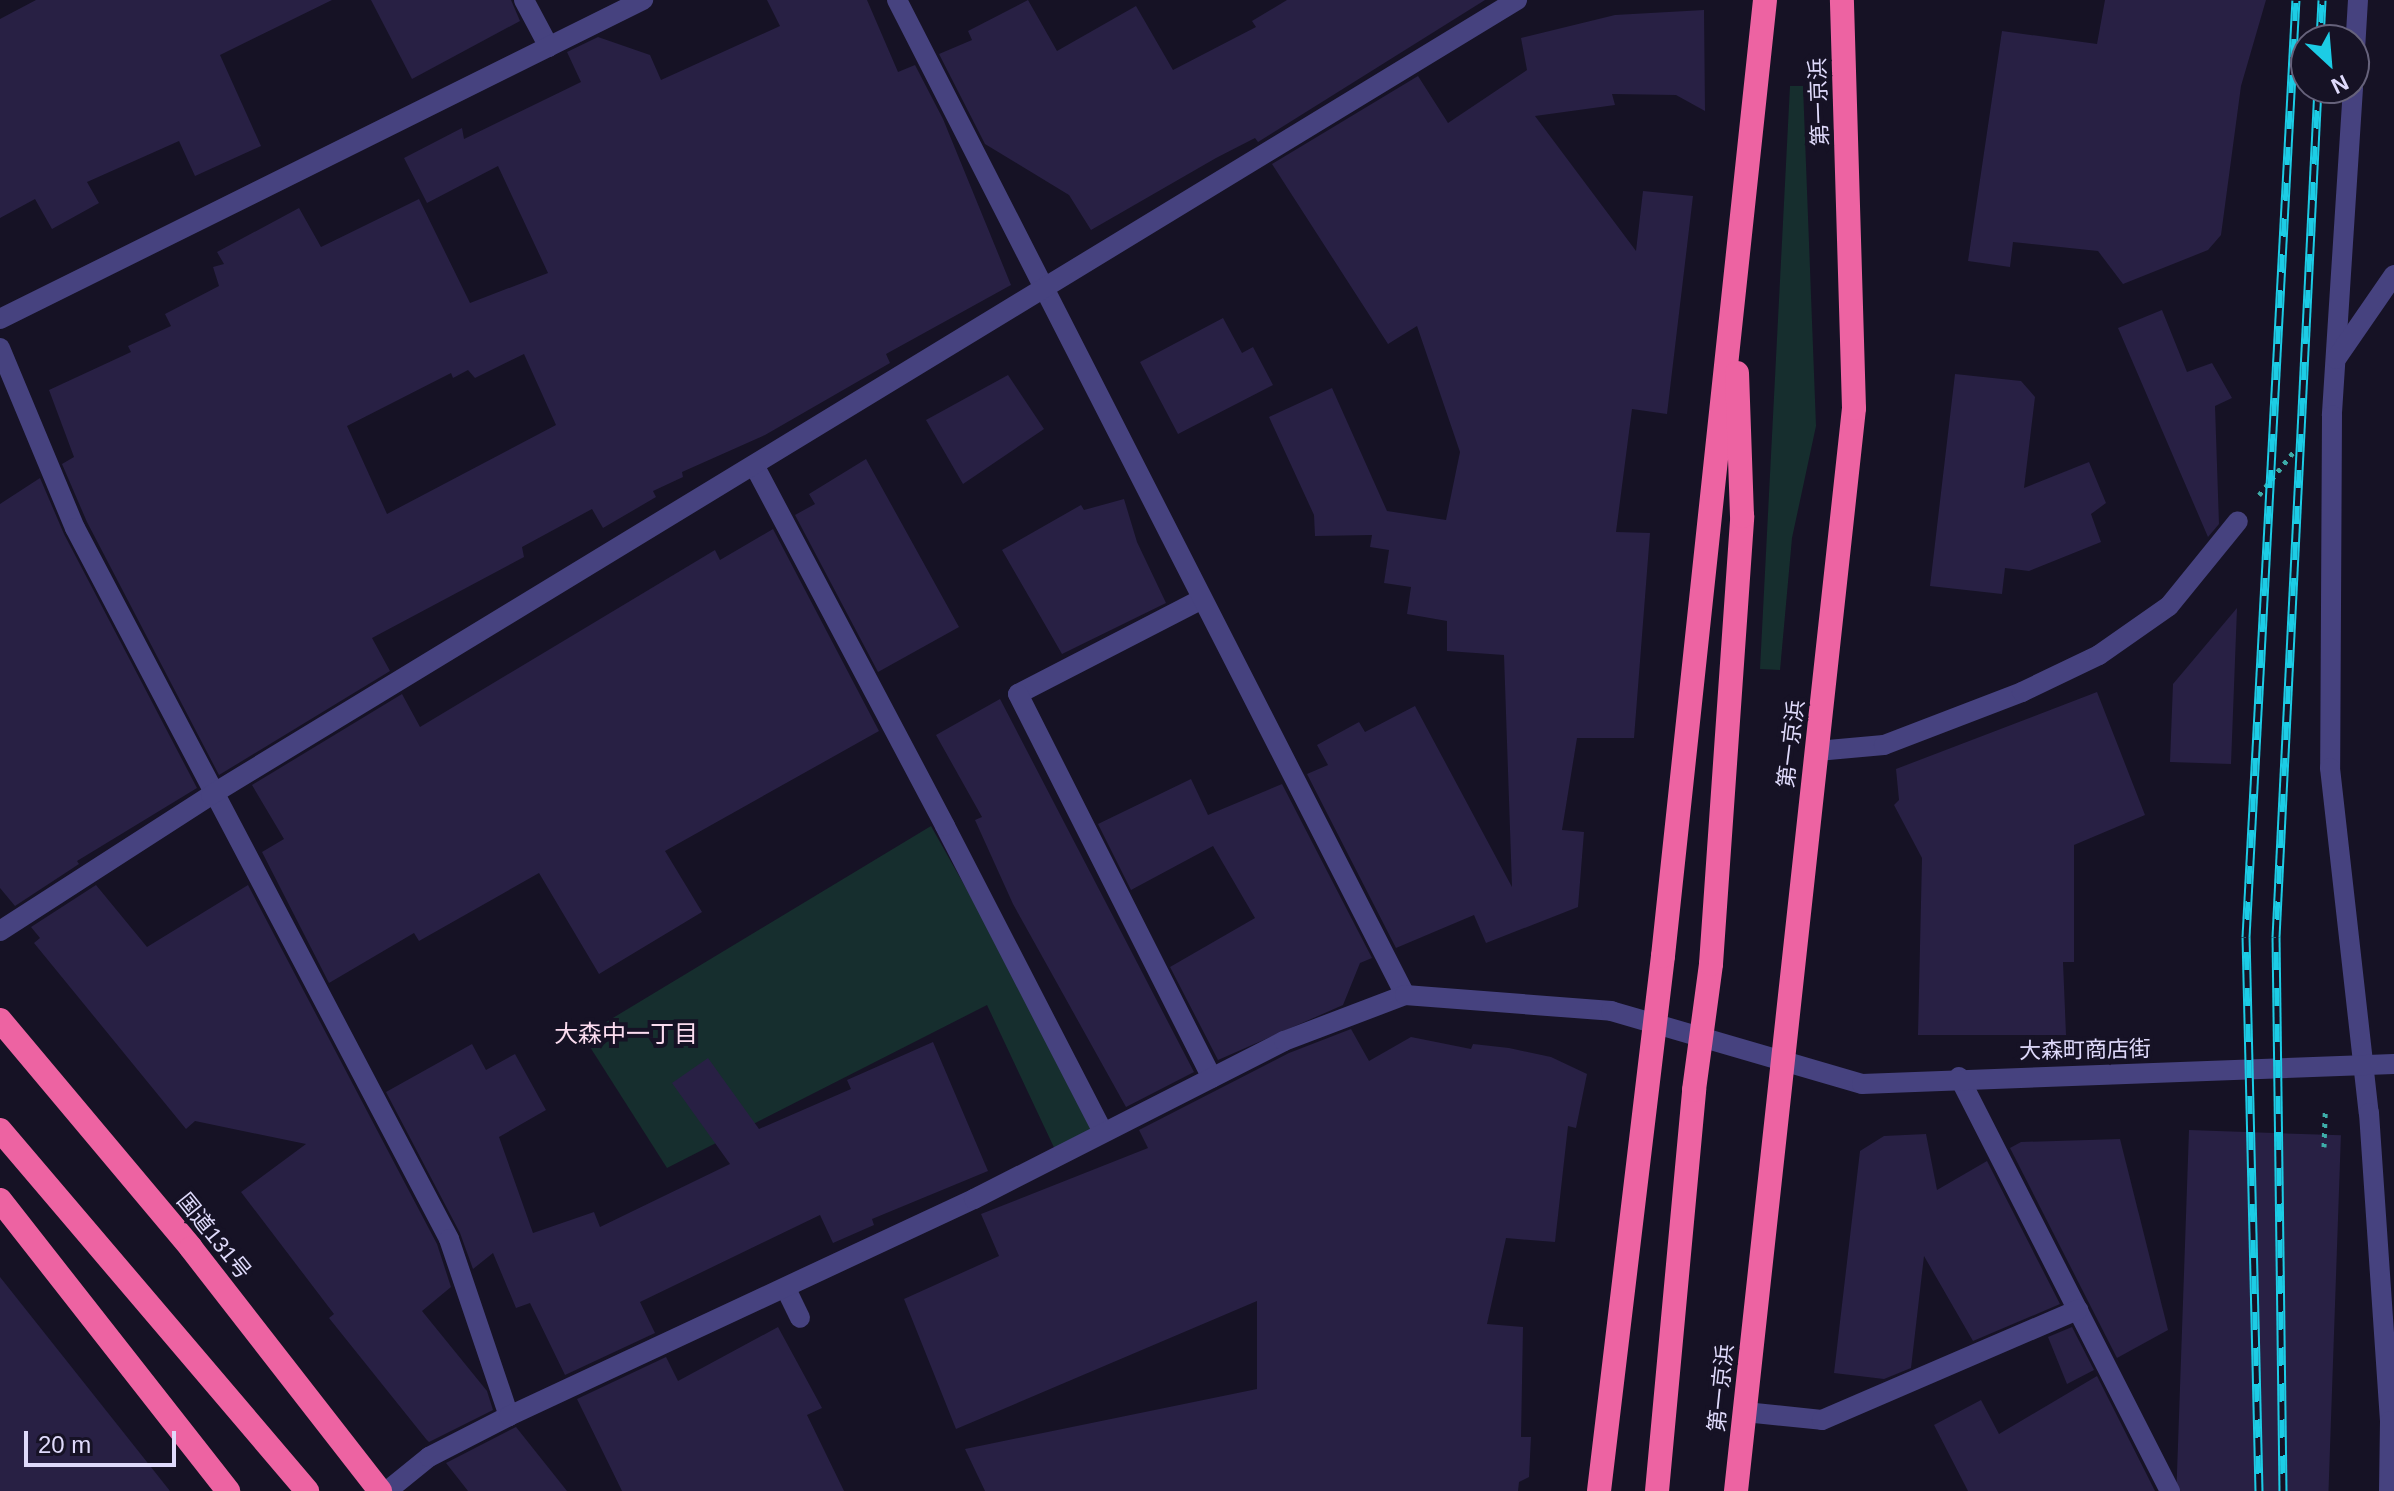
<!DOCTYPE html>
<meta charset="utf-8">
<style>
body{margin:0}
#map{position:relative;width:2394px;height:1491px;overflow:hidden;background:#161225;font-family:Arial,"Noto Sans JP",sans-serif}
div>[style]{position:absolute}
.green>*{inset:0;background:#162e2e}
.building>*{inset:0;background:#282044;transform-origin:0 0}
.path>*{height:5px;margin-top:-2.5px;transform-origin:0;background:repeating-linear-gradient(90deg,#3daca8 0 4px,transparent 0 10px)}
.lane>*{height:20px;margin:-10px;padding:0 10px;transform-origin:10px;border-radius:10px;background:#46427f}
.street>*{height:20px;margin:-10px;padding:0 10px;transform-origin:10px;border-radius:10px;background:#46427f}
.highway>*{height:24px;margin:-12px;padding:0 12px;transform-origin:12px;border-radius:12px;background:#ed63a2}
.rail>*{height:9px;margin-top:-4.5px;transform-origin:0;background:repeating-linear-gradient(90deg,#161225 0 18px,#1ccce5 0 36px);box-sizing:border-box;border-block:2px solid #1ccce5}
span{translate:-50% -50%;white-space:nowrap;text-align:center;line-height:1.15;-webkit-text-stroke:8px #161225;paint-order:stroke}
.street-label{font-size:22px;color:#dfdafb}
.neighbourhood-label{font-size:24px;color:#fbdcef}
.north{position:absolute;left:2290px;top:24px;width:80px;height:80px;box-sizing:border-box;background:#161225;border:2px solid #66627b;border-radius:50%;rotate:154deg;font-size:22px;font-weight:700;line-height:32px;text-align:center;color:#dfdafb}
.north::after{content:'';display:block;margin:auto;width:28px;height:36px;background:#1ccce5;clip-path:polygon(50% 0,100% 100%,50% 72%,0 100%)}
.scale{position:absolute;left:24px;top:1431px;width:152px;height:36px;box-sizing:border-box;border:4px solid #dfdafb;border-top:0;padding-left:10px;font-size:24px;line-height:28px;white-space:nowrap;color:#dfdafb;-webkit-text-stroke:6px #161225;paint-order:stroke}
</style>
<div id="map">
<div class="green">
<i style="clip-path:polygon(1790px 86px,1803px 86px,1816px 426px,1792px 538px,1780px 670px,1760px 669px)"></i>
<i style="clip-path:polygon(931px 826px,1103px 1132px,1058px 1156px,987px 1005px,667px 1168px,583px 1036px)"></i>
</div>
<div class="building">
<i style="clip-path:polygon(36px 0,332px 0,220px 55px,261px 146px,195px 176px,179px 141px,87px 182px,99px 203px,52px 229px,35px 199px,0 218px,0 19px)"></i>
<i style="clip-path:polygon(371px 0,511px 0,520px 21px,412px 79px)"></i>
<i style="clip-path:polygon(evenodd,767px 0,867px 0,898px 72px,915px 65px,943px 119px,1011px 285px,886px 354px,890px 363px,765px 435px,682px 472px,683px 477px,653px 491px,656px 497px,603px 528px,592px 509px,522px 547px,524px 557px,372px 638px,390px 671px,219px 775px,87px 522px,62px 464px,74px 457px,49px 390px,131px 352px,128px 346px,171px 326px,165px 314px,219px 286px,213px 267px,224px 264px,217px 252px,299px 208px,321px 247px,419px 199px,470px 303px,548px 273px,498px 166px,427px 203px,404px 158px,462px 128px,464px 139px,581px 82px,567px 52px,598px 37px,650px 55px,661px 80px,780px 26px,767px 0,524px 354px,556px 425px,387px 514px,347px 426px,451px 373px,453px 378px,468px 370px,475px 378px,524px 354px)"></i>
<i style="clip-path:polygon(1028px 0,1057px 51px,1136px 6px,1173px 70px,1256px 27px,1252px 21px,1287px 0,1485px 0,1258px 142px,1255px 138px,1216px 158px,1091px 230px,1069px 195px,985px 144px,939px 54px,972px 40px,968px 31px)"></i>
<i style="clip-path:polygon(2105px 0,2266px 0,2241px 86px,2221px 235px,2208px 250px,2123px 284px,2098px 251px,2013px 242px,2010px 267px,1968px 261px,2002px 31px,2097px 44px)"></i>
<i style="clip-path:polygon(1704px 10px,1705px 111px,1676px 95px,1612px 94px,1615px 105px,1535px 116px,1636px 251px,1643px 191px,1693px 196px,1667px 414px,1632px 409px,1616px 532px,1650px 533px,1634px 738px,1577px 738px,1562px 830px,1584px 832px,1578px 907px,1486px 943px,1474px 915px,1396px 948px,1307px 774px,1328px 765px,1317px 745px,1359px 722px,1365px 732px,1415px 706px,1512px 887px,1504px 655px,1447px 651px,1447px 621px,1407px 614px,1411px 587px,1384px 583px,1389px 550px,1370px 547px,1372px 535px,1315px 536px,1314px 515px,1269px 417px,1332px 388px,1387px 511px,1446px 520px,1460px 452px,1417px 326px,1388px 344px,1272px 164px,1418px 76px,1448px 123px,1527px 70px,1521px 38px,1615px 15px)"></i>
<i style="clip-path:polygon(2162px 310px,2187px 372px,2212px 363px,2232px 398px,2215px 406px,2219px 524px,2208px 537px,2118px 328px)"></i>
<i style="clip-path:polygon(1223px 318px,1242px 353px,1253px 347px,1273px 385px,1178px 434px,1140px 362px)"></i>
<i style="clip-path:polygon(1955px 374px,2021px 381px,2035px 397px,2024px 488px,2089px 462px,2106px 503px,2091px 514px,2101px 542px,2029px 571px,2005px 568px,2002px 594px,1930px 586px)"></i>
<i style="clip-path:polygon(1008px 375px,1044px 429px,963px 484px,926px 420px)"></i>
<i style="clip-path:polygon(866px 459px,959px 627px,878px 672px,795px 515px,815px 504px,809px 494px)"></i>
<i style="clip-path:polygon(40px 478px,64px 534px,197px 788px,77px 861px,79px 864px,15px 906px,0 888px,0 504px)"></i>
<i style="clip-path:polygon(1124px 499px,1137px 542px,1166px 603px,1062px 654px,1002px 550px,1081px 505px,1084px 510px)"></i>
<i style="clip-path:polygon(773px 529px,879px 731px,665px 851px,702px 912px,599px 974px,539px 873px,419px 941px,414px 933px,329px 983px,262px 852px,284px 839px,252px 785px,402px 694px,420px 727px,715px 550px,720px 560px)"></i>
<i style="clip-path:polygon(2237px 608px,2231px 764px,2170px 762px,2173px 684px)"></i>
<i style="clip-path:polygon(2097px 692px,2145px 815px,2074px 845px,2074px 962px,2063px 962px,2066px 1035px,1918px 1035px,1922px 858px,1894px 805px,1899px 800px,1896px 769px)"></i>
<i style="clip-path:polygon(1000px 699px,1194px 1072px,1126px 1107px,1013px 904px,975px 820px,982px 817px,936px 735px)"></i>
<i style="clip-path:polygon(1191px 779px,1208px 815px,1282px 784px,1372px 958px,1360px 963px,1343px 1005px,1218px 1060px,1170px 967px,1255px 918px,1213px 846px,1131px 890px,1098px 824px)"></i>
<i style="clip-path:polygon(96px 885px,147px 947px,248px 885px,437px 1244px,451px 1287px,422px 1311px,487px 1391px,493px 1410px,429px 1442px,426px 1439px,329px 1318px,334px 1314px,241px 1192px,306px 1144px,195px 1121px,186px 1129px,34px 943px,40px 938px,31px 927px)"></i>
<i style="clip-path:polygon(1351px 1029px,1369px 1061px,1411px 1037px,1471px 1049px,1473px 1044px,1509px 1048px,1551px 1057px,1587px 1074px,1576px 1128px,1568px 1126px,1555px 1242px,1506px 1238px,1487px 1324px,1523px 1327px,1521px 1437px,1531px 1437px,1529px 1477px,1519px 1482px,1518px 1491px,985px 1491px,965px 1449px,1257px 1389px,1257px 1301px,956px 1429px,904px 1299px,999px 1256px,981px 1214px,1148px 1148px,1139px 1130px,1289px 1053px)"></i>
<i style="clip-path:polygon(933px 1042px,988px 1171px,872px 1219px,874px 1225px,833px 1243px,820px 1215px,640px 1302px,655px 1333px,565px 1375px,530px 1303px,516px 1308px,493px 1253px,473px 1269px,460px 1233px,386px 1092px,472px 1044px,486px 1070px,515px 1054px,546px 1110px,499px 1137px,533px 1233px,594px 1212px,600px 1227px,730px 1164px,672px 1083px,708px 1058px,759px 1129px,851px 1089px,847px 1080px)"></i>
<i style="left:2189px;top:1130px;width:152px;height:361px;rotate:2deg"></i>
<i style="clip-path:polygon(1926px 1134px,1937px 1190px,1987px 1161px,2060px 1304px,1973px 1341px,1924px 1256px,1911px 1368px,1884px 1379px,1834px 1373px,1860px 1151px,1884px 1136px)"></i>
<i style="clip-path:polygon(2120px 1139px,2168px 1330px,2117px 1358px,2010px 1148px,2021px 1142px)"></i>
<i style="clip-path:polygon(0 1277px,170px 1491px,0 1491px)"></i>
<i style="clip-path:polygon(778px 1327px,822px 1408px,807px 1415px,844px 1491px,622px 1491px,577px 1399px,666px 1357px,678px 1381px)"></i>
<i style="clip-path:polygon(2072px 1327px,2094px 1370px,2067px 1384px,2048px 1337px)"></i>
<i style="clip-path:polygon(2097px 1376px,2155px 1491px,1968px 1491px,1934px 1425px,1981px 1400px,1999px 1434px)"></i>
<i style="clip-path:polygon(516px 1427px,567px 1491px,468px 1491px,446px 1463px)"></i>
</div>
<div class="path">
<i style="left:2259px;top:495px;width:58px;rotate:-51.3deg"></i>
<i style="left:2324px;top:1147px;width:37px;rotate:-88deg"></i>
</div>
<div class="lane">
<i style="left:524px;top:0;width:53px;rotate:62deg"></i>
<i style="left:1202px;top:599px;width:207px;rotate:152.7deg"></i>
<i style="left:1018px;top:694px;width:430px;rotate:63.2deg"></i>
<i style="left:945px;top:826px;width:344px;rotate:62.7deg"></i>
<i style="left:1959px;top:1077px;width:465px;rotate:63deg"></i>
<i style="left:1745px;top:1412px;width:77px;rotate:5.9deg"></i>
<i style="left:1822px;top:1420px;width:279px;rotate:-23.3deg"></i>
</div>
<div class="street">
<i style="left:897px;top:0;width:1117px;rotate:62.95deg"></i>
<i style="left:2354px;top:67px;width:67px;rotate:-86.6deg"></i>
<i style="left:2353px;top:88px;width:328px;rotate:93.7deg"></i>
<i style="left:2332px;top:415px;width:353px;rotate:90.3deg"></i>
<i style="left:2330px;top:768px;width:347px;rotate:83.6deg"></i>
<i style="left:2369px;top:1113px;width:309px;rotate:86.1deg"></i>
<i style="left:2390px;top:1421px;width:70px;rotate:90.8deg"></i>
<i style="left:0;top:319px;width:718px;rotate:-26.39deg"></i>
<i style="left:0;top:348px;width:195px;rotate:67.4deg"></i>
<i style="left:75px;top:528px;width:803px;rotate:62.25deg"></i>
<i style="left:449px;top:1239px;width:187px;rotate:71.3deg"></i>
<i style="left:2336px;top:359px;width:102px;rotate:-55.4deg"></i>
<i style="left:754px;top:465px;width:408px;rotate:62.1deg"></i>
<i style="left:1817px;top:751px;width:67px;rotate:-5.1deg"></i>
<i style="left:1884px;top:745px;width:148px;rotate:-21deg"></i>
<i style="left:2022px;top:692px;width:85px;rotate:-25.7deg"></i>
<i style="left:2099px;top:655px;width:85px;rotate:-35deg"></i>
<i style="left:2169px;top:606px;width:109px;rotate:-50.9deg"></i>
<i style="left:0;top:931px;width:251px;rotate:-32.8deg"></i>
<i style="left:211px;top:795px;width:1529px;rotate:-31.33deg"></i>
<i style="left:786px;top:1289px;width:32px;rotate:64deg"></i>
<i style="left:387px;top:1491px;width:54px;rotate:-39deg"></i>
<i style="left:429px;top:1457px;width:90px;rotate:-27.1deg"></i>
<i style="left:509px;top:1416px;width:513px;rotate:-25.02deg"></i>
<i style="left:974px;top:1199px;width:348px;rotate:-27deg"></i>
<i style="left:1284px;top:1041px;width:129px;rotate:-20.8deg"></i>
<i style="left:1405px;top:995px;width:207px;rotate:4.4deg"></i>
<i style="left:1611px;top:1011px;width:261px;rotate:16.2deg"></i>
<i style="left:1862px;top:1084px;width:532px;rotate:-2.15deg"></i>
</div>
<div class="highway">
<i style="left:0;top:1020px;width:297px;rotate:50deg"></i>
<i style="left:191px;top:1248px;width:308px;rotate:52.1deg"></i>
<i style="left:0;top:1130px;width:474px;rotate:49.6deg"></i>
<i style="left:0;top:1200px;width:370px;rotate:51.9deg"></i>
<i style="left:1599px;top:1491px;width:539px;rotate:-83.18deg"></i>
<i style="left:1663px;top:956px;width:961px;rotate:-83.91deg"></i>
<i style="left:1657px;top:1491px;width:403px;rotate:-84.7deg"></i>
<i style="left:1694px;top:1090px;width:127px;rotate:-82.3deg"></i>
<i style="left:1711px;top:964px;width:449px;rotate:-86deg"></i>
<i style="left:1742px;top:516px;width:143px;rotate:-92deg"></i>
<i style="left:1736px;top:1491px;width:1089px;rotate:-83.78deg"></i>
<i style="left:1854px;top:408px;width:408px;rotate:-91.7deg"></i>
</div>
<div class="rail">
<i style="left:2320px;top:40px;width:40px;rotate:-87.1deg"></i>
<i style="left:2259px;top:1491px;width:554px;rotate:-91.34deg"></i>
<i style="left:2246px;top:937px;width:938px;rotate:-86.95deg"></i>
<i style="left:2283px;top:1491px;width:554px;rotate:-90.72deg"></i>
<i style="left:2276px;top:937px;width:850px;rotate:-87.17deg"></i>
</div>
<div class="street-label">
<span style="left:1819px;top:102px;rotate:-92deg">第一京浜</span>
<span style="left:1791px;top:744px;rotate:-83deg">第一京浜</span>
<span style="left:2085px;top:1050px;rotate:-1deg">大森町商店街</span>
<span style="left:214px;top:1236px;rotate:51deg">国道131号</span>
<span style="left:1721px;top:1388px;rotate:-84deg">第一京浜</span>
</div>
<div class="neighbourhood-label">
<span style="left:626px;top:1034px">大森中一丁目</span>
</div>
<div class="north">N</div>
<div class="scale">20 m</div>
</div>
